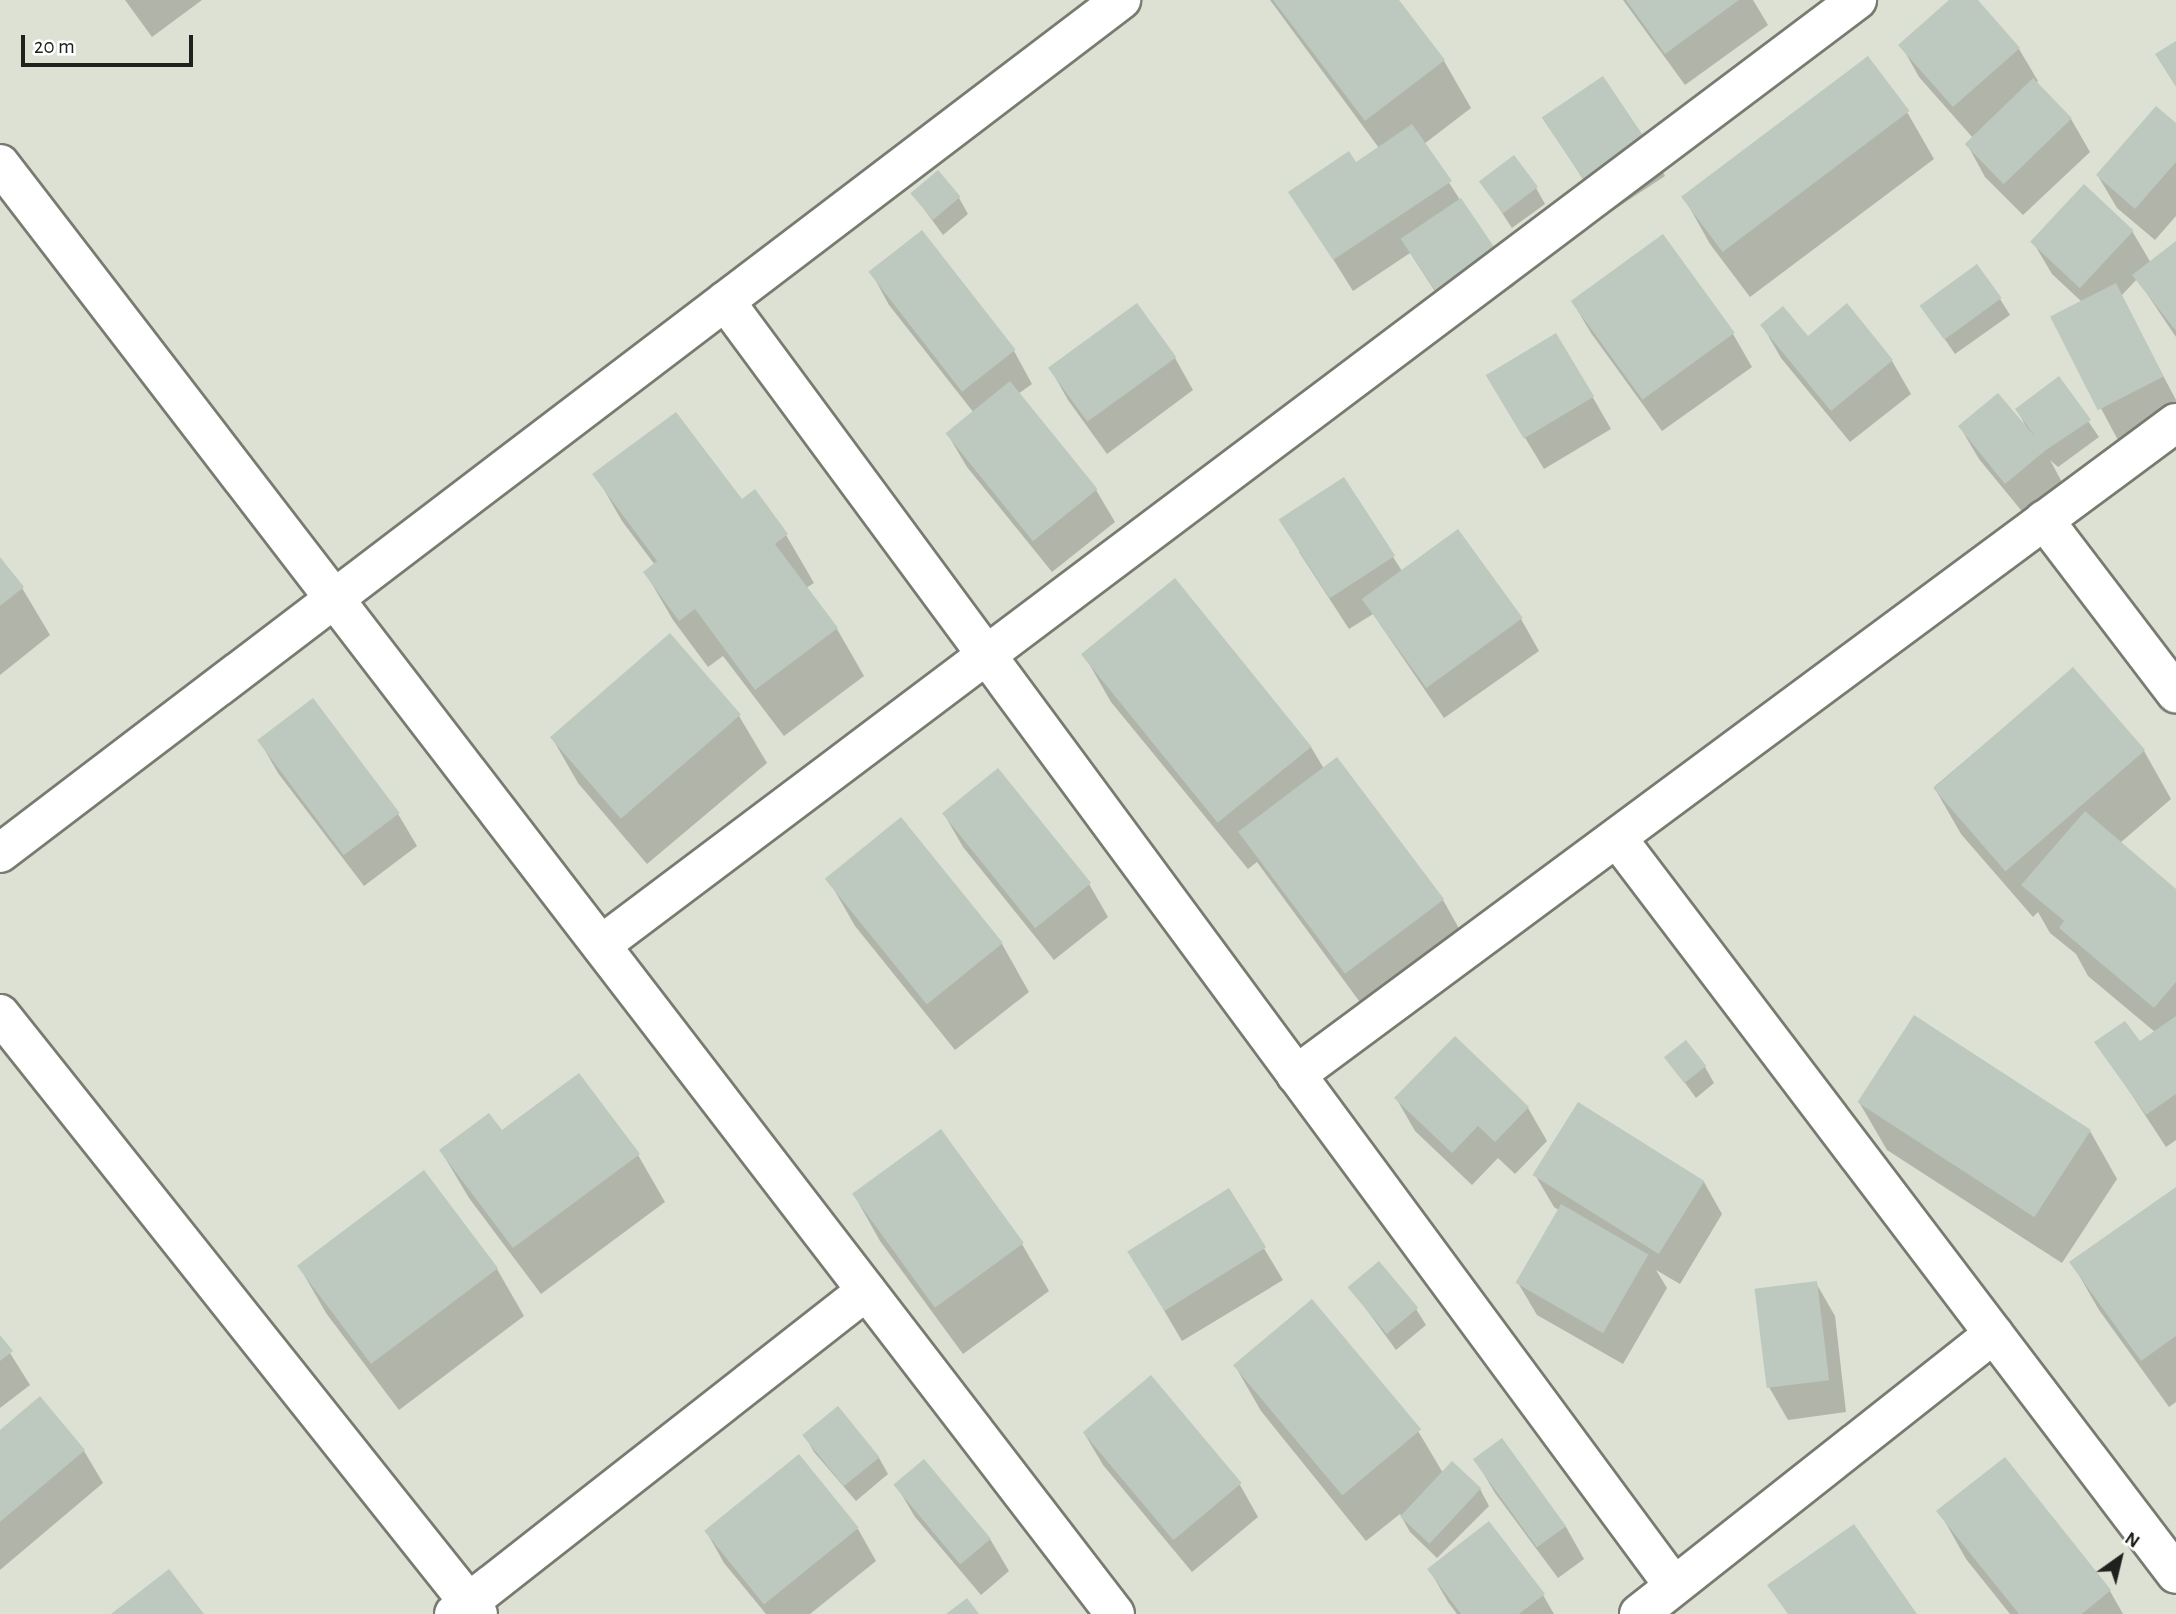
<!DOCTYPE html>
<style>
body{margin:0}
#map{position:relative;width:2176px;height:1614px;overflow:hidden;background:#dde1d4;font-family:"Alegreya Sans",sans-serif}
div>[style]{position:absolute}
.shadow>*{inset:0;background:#0003}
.building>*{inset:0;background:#bdc8bf;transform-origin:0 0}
.roads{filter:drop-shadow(2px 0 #777b70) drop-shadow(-2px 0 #777b70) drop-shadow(0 2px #777b70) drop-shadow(0 -2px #777b70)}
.minor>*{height:38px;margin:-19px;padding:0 19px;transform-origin:19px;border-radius:19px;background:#fff}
span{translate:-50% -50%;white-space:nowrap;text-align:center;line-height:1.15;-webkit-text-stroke:5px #fff;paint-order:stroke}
.north{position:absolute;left:2085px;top:1523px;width:70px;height:70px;-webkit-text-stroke:5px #fff;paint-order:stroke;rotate:34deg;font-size:19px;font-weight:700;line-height:28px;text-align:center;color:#20211d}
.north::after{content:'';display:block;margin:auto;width:24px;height:32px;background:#20211d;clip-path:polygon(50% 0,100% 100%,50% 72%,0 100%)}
.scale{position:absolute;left:21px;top:35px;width:172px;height:32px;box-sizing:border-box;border:4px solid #20211d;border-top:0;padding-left:9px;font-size:21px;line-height:24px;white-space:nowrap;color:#20211d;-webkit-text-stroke:5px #fff;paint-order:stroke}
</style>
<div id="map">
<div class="shadow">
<i style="clip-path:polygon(125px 0,202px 0,152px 37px)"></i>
<i style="clip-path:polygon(1270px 0,1397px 0,1444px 61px,1471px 108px,1424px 144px,1515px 285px,1457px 325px,1410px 253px,1353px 291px,1291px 192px,1355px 164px,1379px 148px)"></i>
<i style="clip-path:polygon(1623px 0,1753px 0,1768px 25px,1685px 85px)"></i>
<i style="clip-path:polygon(1952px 0,1976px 0,2019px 49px,2038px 81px,2036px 83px,2071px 119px,2090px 152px,2023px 215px,1985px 177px,1967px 144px,1973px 138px,1919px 77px,1901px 45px)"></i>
<i style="clip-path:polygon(1907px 112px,1934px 159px,1750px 297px,1710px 244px,1683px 196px)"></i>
<i style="clip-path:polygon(1543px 117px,1646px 144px,1665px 176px,1606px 215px)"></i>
<i style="clip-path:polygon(2176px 125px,2176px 216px,2155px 240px,2117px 208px,2098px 176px)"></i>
<i style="clip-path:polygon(1481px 181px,1536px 188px,1545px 204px,1512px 228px)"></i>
<i style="clip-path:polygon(913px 194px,959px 198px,968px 214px,943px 235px)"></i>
<i style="clip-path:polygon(2132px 231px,2151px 263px,2176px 243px,2176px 337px,2137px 279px,2121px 296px,2176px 400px,2176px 412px,2119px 442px,2052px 317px,2082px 302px,2052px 274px,2033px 242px)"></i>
<i style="clip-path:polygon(922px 233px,1014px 351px,1032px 384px,1018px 394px,1096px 490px,1115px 522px,1052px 572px,967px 467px,948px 435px,974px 413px,889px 305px,871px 272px)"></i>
<i style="clip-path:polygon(2000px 299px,2010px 315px,1955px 354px,1922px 306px)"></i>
<i style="clip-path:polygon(1572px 301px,1733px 334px,1752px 367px,1662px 431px,1591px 333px)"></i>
<i style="clip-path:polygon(1846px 306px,1892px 361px,1911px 394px,1850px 442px,1781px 358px,1762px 325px,1807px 338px)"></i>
<i style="clip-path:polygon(1175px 358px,1193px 390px,1107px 454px,1068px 400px,1050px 368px)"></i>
<i style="clip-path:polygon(2059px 379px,2099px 437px,2058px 467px,2050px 460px,2063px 484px,2025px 515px,1979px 459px,1960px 427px,2028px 431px,2017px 409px)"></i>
<i style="clip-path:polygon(1592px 396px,1611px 429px,1544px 469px,1507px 408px)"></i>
<i style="clip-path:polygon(595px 474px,741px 501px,786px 535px,814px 583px,806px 588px,837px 629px,864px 676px,784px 736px,723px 656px,708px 667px,673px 620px,645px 572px,655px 565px,622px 521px)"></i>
<i style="clip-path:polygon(1343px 479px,1402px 571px,1521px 619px,1539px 651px,1444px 718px,1373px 614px,1349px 629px,1299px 552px)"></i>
<i style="clip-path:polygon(0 560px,22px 588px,50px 635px,0 675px)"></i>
<i style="clip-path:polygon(1084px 655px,1311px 747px,1324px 769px,1443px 900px,1470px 948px,1373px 1020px,1257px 862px,1248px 869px,1111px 702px)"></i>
<i style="clip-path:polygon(2073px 669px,2144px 751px,2171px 799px,2120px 843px,2176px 891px,2176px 1140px,2166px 1147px,2097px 1042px,2139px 1044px,2155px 1032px,2088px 976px,2076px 954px,2050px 933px,2038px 912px,2033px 917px,1961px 834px,1934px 787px)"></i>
<i style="clip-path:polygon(739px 716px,767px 763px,647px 864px,578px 783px,551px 736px)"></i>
<i style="clip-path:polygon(259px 740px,398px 814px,417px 846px,364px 886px,278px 773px)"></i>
<i style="clip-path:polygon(944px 814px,1089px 884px,1108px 917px,1054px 960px,963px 847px)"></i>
<i style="clip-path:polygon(901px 820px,1002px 944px,1029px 992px,955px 1050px,855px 926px,828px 879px)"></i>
<i style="clip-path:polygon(1455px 1038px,1528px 1108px,1547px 1141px,1515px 1174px,1498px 1158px,1472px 1185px,1415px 1131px,1396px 1098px)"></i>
<i style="clip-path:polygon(1667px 1058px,1705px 1067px,1714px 1083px,1696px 1098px)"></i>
<i style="clip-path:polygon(1859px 1102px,2090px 1131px,2117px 1179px,2062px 1263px,1887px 1150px)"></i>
<i style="clip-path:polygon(502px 1132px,638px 1155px,665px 1202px,541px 1294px,469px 1198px,441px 1151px)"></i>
<i style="clip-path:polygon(424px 1173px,497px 1269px,524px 1316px,399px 1410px,326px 1313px,299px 1266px)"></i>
<i style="clip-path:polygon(1535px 1175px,1704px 1182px,1722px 1214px,1680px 1284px,1656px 1270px,1667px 1288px,1623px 1364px,1537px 1315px,1518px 1283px,1560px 1211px,1554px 1207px)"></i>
<i style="clip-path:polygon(2176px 1189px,2176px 1402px,2169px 1407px,2099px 1310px,2072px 1263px)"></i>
<i style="clip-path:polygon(1229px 1190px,1283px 1280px,1182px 1341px,1148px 1283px)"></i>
<i style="clip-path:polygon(853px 1193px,1022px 1244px,1049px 1291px,963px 1354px,880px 1241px)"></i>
<i style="clip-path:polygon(1816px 1283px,1835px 1316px,1846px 1412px,1788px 1420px,1769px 1387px)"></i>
<i style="clip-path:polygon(1350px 1287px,1416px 1309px,1426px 1325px,1396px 1350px)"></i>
<i style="clip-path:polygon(0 1337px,30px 1385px,0 1408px)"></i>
<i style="clip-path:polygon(1234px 1364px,1418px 1431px,1443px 1473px,1452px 1463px,1480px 1489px,1489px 1506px,1437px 1558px,1410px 1532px,1400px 1514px,1366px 1541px,1261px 1411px)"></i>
<i style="clip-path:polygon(837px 1409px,879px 1458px,888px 1474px,856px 1501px,814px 1452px,805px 1436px)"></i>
<i style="clip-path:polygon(0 1432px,84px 1451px,103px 1483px,0 1570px)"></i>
<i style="clip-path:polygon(1084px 1433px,1240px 1485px,1258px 1517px,1192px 1572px,1103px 1465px)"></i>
<i style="clip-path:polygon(1476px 1461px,1566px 1527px,1584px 1559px,1558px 1578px,1495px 1493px)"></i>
<i style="clip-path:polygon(896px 1485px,990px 1539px,1009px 1571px,981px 1595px,915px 1517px)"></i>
<i style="clip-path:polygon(1939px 1511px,2110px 1591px,2123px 1614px,2010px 1614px,1966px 1559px)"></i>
<i style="clip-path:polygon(1488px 1524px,1543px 1595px,1554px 1614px,1457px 1614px,1448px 1602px,1429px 1569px)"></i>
<i style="clip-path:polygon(858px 1529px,876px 1561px,810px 1614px,766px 1614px,724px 1563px,706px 1531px)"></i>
</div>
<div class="building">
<i style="clip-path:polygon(1273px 0,1399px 0,1445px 60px,1365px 121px)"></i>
<i style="clip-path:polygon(1626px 0,1739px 0,1665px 54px)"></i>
<i style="clip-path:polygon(1949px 0,1978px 0,2020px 48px,1953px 107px,1898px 45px)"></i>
<i style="clip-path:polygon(2176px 41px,2176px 87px,2155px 54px)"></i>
<i style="left:1868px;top:56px;width:69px;height:234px;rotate:53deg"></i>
<i style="left:1603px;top:76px;width:81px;height:74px;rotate:56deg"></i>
<i style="left:2033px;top:78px;width:56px;height:95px;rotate:46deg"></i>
<i style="clip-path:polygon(2156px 106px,2176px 123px,2176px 162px,2135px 209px,2096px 175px)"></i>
<i style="clip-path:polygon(1412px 124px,1452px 181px,1333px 260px,1288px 192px,1349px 151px,1356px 162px)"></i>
<i style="left:1514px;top:155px;width:40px;height:44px;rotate:53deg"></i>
<i style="left:938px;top:170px;width:35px;height:36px;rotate:50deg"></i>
<i style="left:2084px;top:184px;width:68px;height:79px;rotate:43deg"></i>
<i style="left:1461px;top:198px;width:64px;height:73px;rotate:56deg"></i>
<i style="left:922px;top:230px;width:152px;height:68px;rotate:52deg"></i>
<i style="left:1663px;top:234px;width:122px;height:114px;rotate:54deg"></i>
<i style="clip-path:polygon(2176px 241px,2176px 331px,2132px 275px)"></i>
<i style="left:1977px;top:264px;width:42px;height:71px;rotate:54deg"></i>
<i style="left:2116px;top:283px;width:105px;height:74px;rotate:63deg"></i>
<i style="left:1137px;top:303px;width:67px;height:110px;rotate:54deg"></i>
<i style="clip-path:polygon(1847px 303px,1893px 360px,1831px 411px,1760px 325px,1783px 306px,1808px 336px)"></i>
<i style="left:1556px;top:333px;width:74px;height:82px;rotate:59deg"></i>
<i style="clip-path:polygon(2059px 376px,2091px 420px,2046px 450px,2005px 484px,1958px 426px,1998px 393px,2037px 439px,2015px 409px)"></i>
<i style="left:1010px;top:381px;width:139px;height:83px;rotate:51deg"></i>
<i style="clip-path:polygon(676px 412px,742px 499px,755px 489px,788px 534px,775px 544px,838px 628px,755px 690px,695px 609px,679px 621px,643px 572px,657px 561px,592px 474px)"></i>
<i style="left:1344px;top:477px;width:94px;height:78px;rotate:57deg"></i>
<i style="left:1458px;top:529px;width:110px;height:119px;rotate:54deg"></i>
<i style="clip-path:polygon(0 557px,24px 587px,0 606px)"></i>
<i style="left:1175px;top:578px;width:217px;height:121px;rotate:51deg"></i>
<i style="left:670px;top:633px;width:108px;height:159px;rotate:49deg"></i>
<i style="left:2073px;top:667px;width:110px;height:185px;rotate:49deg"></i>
<i style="left:313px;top:698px;width:144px;height:70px;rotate:53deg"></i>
<i style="left:1337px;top:757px;width:178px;height:124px;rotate:53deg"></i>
<i style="left:998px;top:768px;width:148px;height:72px;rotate:51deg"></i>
<i style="clip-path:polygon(2085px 811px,2176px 889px,2176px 982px,2154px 1008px,2059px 928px,2064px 921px,2021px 885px)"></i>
<i style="left:901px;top:817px;width:162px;height:98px;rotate:51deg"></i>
<i style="left:1914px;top:1015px;width:211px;height:104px;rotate:33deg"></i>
<i style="clip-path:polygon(2176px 1016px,2176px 1094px,2146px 1115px,2094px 1042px,2125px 1021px,2140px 1041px)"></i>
<i style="clip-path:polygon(1455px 1036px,1529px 1107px,1495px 1142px,1478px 1126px,1452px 1153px,1394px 1098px)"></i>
<i style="left:1686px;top:1040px;width:33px;height:28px;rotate:52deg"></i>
<i style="clip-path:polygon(579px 1073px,640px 1154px,513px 1248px,439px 1150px,489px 1113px,502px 1130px)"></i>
<i style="left:1578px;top:1102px;width:149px;height:86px;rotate:32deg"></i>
<i style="left:941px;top:1129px;width:141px;height:110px;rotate:54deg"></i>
<i style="left:424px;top:1170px;width:123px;height:159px;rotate:53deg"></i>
<i style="clip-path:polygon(2176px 1187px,2176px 1336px,2141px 1361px,2069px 1262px)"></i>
<i style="left:1229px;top:1188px;width:70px;height:120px;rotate:58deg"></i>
<i style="left:1561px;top:1204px;width:101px;height:91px;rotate:30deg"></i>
<i style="left:1379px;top:1261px;width:61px;height:41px;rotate:50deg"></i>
<i style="left:1817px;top:1281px;width:100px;height:63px;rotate:83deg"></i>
<i style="left:1312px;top:1299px;width:170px;height:103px;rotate:50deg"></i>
<i style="clip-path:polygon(0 1335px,13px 1351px,0 1361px)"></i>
<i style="left:1151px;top:1375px;width:141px;height:89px;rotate:50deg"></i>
<i style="clip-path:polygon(40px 1396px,85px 1450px,0 1522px,0 1430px)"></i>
<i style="left:838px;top:1406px;width:66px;height:46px;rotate:51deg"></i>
<i style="left:1502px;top:1438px;width:109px;height:36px;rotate:54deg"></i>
<i style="left:799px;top:1454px;width:95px;height:122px;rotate:51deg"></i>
<i style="clip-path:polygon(2005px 1457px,2111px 1590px,2082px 1614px,2019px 1614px,1936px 1511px)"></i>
<i style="left:924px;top:1459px;width:104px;height:40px;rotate:50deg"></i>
<i style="left:1452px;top:1461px;width:40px;height:76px;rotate:43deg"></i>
<i style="clip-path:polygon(1489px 1521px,1545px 1594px,1519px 1614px,1461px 1614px,1427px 1569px)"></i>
<i style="clip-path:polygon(1854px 1524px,1917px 1614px,1788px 1614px,1767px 1585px)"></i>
<i style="clip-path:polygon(169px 1569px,204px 1614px,111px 1614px)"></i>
<i style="clip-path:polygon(967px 1598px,979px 1614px,946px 1614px)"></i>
</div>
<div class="roads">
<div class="minor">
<i style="left:0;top:164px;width:1829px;rotate:52.44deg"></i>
<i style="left:725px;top:301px;width:1597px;rotate:53.55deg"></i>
<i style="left:2044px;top:520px;width:218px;rotate:52.7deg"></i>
<i style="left:1617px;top:838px;width:924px;rotate:52.78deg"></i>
<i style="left:0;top:853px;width:1409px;rotate:-37.27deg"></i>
<i style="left:601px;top:945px;width:1572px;rotate:-36.96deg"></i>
<i style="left:0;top:1014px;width:767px;rotate:51.46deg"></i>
<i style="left:1296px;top:1075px;width:1095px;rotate:-36.54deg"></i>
<i style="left:454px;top:1614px;width:524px;rotate:-38.1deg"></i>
<i style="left:1639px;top:1614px;width:452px;rotate:-38.3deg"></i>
</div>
</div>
<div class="north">N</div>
<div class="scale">20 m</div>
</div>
